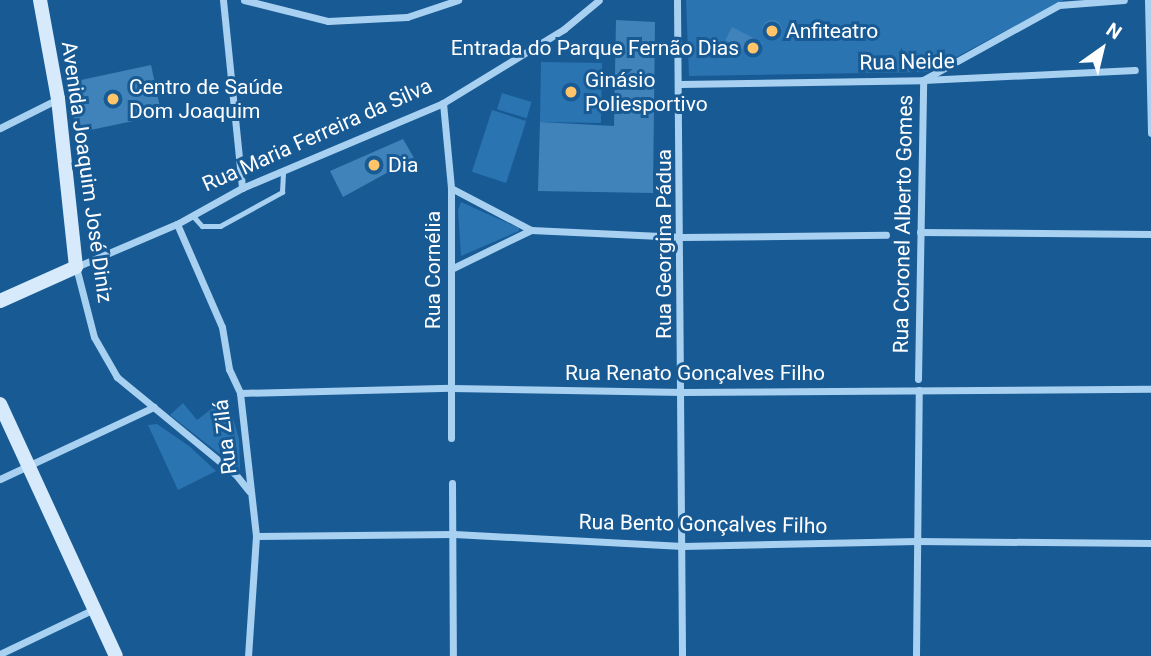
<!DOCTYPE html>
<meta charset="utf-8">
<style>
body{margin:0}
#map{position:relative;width:1151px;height:656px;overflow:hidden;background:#185a94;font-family:Roboto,sans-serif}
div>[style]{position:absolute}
.green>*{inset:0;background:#2a74b2;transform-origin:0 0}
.building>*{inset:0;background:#4083bb;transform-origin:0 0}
.round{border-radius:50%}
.lane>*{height:5px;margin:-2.5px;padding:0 2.5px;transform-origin:2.5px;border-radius:2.5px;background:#a8d0f0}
.street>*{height:7px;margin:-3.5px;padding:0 3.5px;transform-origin:3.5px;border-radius:3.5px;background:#a8d0f0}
.secondary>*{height:14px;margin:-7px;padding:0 7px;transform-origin:7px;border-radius:7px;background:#d6eafb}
.dots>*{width:19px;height:19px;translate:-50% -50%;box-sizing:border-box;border:4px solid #185a94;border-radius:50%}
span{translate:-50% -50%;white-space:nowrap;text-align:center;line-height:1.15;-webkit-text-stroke:6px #185a94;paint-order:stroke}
.poi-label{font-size:21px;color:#fff}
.left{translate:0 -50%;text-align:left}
.right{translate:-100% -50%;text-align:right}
.street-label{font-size:21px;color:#fff}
.north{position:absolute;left:1067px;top:14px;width:70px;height:70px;-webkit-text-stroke:5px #185a94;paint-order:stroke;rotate:34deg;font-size:19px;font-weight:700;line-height:28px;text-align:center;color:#fff}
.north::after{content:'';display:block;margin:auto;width:24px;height:32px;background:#fff;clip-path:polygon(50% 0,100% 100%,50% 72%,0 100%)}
</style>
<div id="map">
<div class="green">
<i style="clip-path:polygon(686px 0,1064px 0,928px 72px,689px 76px)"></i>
<i style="left:541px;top:62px;width:61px;height:60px;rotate:1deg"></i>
<i style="left:502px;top:93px;width:31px;height:17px;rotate:17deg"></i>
<i style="left:492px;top:110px;width:36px;height:65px;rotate:18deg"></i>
<i style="clip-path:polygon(461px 202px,519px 228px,519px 231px,461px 256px,458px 210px)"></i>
<i style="clip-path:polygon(227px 397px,239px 439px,240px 470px,170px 415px,183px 403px,197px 420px)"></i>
<i style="clip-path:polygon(157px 424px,189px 446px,216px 471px,178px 490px,148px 425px)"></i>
</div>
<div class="building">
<i style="clip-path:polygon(616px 20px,655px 22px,653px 193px,538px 191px,540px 122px,614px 126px)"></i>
<i class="round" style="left:762px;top:20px;width:20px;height:20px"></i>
<i style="left:732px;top:27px;width:35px;height:15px;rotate:27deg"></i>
<i style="left:151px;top:65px;width:51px;height:86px;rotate:78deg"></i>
<i style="clip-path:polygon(403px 139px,414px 158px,343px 197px,330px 171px)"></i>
</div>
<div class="lane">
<i style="left:192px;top:215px;width:15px;rotate:48deg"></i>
<i style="left:202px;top:226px;width:18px"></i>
<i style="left:220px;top:226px;width:71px;rotate:-28.7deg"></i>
<i style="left:282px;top:192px;width:21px;rotate:-87deg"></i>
</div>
<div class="street">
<i style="left:223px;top:0;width:189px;rotate:84.2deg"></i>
<i style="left:244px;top:0;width:87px;rotate:14deg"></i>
<i style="left:328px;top:21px;width:79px;rotate:-2.9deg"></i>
<i style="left:407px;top:17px;width:54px;rotate:-18.4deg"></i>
<i style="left:677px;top:0;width:656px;rotate:89.56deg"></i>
<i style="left:1148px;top:0;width:133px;rotate:88.7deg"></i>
<i style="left:680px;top:84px;width:243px;rotate:-0.9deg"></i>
<i style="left:923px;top:80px;width:212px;rotate:-2.7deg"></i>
<i style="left:443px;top:103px;width:85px;rotate:84.6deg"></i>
<i style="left:451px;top:188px;width:250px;rotate:90deg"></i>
<i style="left:0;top:128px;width:65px;rotate:-26.6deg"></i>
<i style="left:451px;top:188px;width:90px;rotate:27.7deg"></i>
<i style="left:531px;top:230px;width:151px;rotate:2.7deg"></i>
<i style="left:682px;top:237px;width:204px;rotate:-0.6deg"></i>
<i style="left:177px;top:224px;width:112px;rotate:66.4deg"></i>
<i style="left:222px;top:327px;width:43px;rotate:80.5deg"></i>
<i style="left:229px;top:369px;width:26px;rotate:65deg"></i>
<i style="left:240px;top:393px;width:144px;rotate:83.6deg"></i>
<i style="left:256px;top:536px;width:120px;rotate:93.8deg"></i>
<i style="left:920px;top:232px;width:231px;rotate:0.5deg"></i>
<i style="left:451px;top:269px;width:89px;rotate:-26deg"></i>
<i style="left:918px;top:379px;width:299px;rotate:-89deg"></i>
<i style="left:923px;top:80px;width:155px;rotate:-28.9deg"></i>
<i style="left:1059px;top:5px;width:65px;rotate:-4.4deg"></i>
<i style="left:240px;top:393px;width:211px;rotate:-1.4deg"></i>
<i style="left:451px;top:388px;width:231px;rotate:1deg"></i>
<i style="left:682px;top:392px;width:469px;rotate:-0.4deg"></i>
<i style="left:0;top:479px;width:170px;rotate:-25.1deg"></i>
<i style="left:452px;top:483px;width:173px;rotate:89.7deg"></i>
<i style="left:249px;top:491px;width:22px;rotate:-129deg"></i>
<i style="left:235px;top:474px;width:153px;rotate:-140.6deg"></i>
<i style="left:117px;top:377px;width:46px;rotate:-119.9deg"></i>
<i style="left:94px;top:337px;width:72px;rotate:-104.4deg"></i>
<i style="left:76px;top:267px;width:110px;rotate:-23.1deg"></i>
<i style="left:177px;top:224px;width:74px;rotate:-29deg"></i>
<i style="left:242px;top:188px;width:218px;rotate:-22.9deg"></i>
<i style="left:443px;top:103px;width:142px;rotate:-31.4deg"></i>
<i style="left:564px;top:29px;width:45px;rotate:-39.6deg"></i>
<i style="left:256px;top:536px;width:198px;rotate:-0.6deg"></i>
<i style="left:454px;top:534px;width:229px;rotate:3deg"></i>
<i style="left:683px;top:546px;width:234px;rotate:-1.2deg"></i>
<i style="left:917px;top:541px;width:234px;rotate:0.5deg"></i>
<i style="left:0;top:654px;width:104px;rotate:-25.6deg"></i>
<i style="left:916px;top:656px;width:266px;rotate:-89.4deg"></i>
</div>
<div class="secondary">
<i style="left:0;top:301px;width:83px;rotate:-24.1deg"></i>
<i style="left:76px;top:267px;width:169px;rotate:-96.1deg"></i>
<i style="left:58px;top:99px;width:101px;rotate:-100.3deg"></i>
<i style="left:0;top:404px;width:277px;rotate:65.3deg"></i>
</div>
<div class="dots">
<i style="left:772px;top:31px;background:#ffc568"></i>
<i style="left:753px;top:48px;background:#ffc568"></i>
<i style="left:571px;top:92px;background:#ffc568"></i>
<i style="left:113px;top:99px;background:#ffc568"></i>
<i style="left:374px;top:165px;background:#ffc568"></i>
</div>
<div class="poi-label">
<span class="left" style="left:786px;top:31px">Anfiteatro</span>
<span class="right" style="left:739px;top:48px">Entrada do Parque Fernão Dias</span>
<span class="left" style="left:585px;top:92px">Ginásio<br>Poliesportivo</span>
<span class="left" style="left:129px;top:99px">Centro de Saúde<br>Dom Joaquim</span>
<span class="left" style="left:388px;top:165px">Dia</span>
</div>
<div class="street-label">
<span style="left:907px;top:62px;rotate:-1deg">Rua Neide</span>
<span style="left:317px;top:135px;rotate:-24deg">Rua Maria Ferreira da Silva</span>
<span style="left:87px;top:172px;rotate:82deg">Avenida Joaquim José Diniz</span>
<span style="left:903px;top:224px;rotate:-89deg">Rua Coronel Alberto Gomes</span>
<span style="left:664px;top:244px;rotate:-90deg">Rua Georgina Pádua</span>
<span style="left:433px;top:270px;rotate:-90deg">Rua Cornélia</span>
<span style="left:695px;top:373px">Rua Renato Gonçalves Filho</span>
<span style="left:225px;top:437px;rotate:-97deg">Rua Zilá</span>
<span style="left:703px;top:524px;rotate:1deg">Rua Bento Gonçalves Filho</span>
</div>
<div class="north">N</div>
</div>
